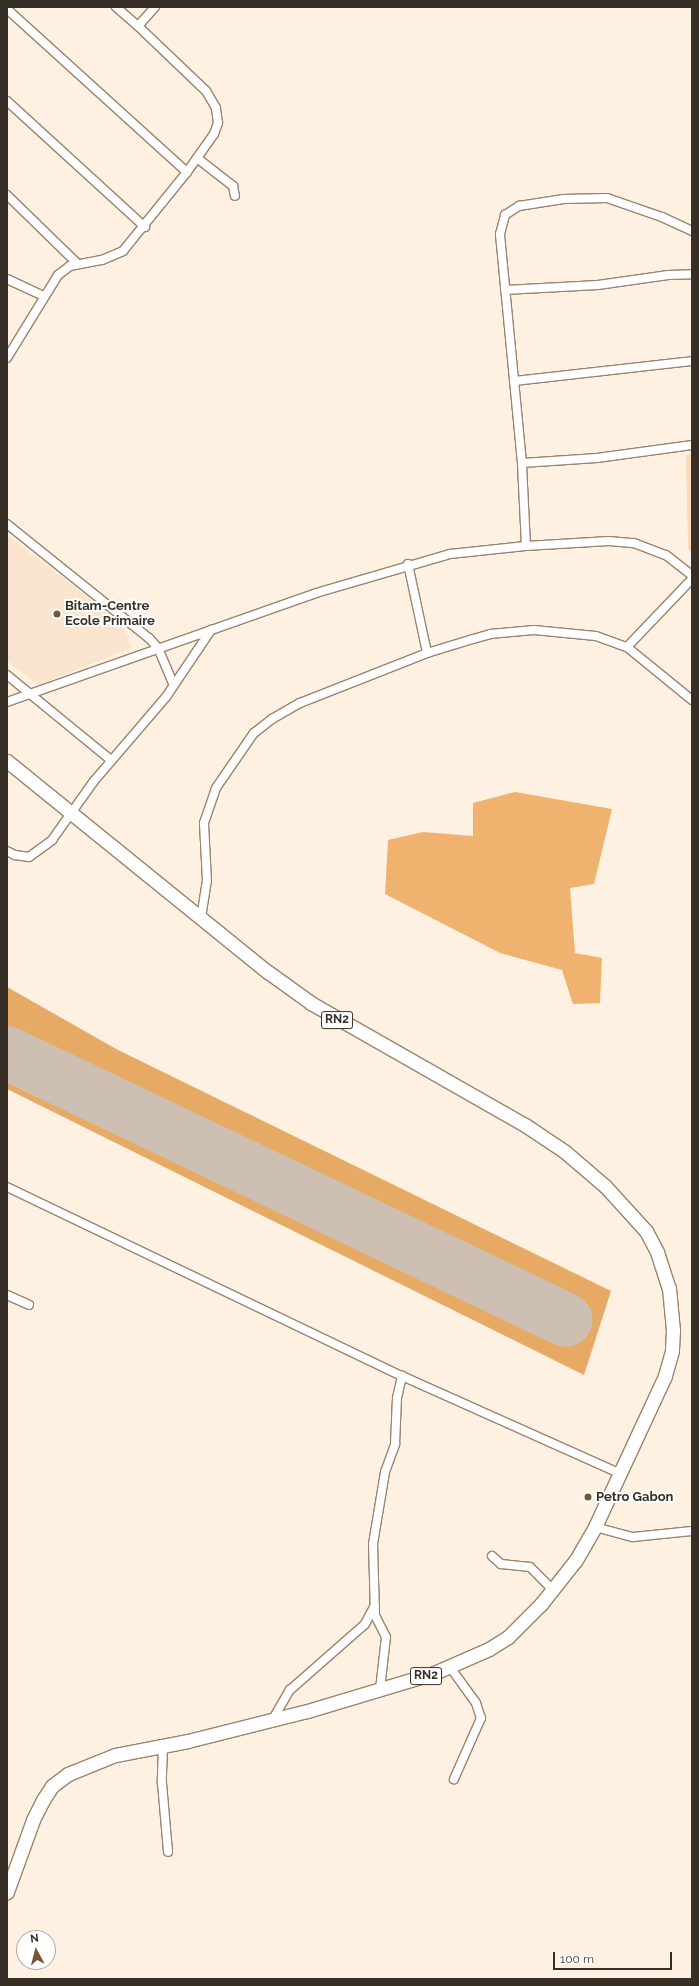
<!DOCTYPE html>
<style>
body{margin:0}
#map{position:relative;width:699px;height:1986px;overflow:hidden;background:#fff1e2;font-family:Raleway,sans-serif}
div>[style]{position:absolute}
.built>*{inset:0;background:#fbe4cd}
.green>*{inset:0;background:#fcdab7}
.forest>*{inset:0;background:#e6aa65}
.water>*{inset:0;background:#f0b36f}
.runway>*{height:54px;margin:-27px;padding:0 27px;transform-origin:27px;border-radius:27px;background:#cdc0b3}
.roads{filter:drop-shadow(1px 0 #99846e) drop-shadow(-1px 0 #99846e) drop-shadow(0 1px #99846e) drop-shadow(0 -1px #99846e)}
.minor>*{height:8px;margin:-4px;padding:0 4px;transform-origin:4px;border-radius:4px;background:#fff}
.trunk>*{height:13px;margin:-6.5px;padding:0 6.5px;transform-origin:6.5px;border-radius:6.5px;background:#fff}
.dots>*{width:11px;height:11px;translate:-50% -50%;box-sizing:border-box;border:2px solid #fff;border-radius:50%}
span{translate:-50% -50%;white-space:nowrap;text-align:center;line-height:1.15;-webkit-text-stroke:4px #fff;paint-order:stroke}
.shield-label span{padding:1px 3px;background:#fff;border:1px solid;border-radius:3px;-webkit-text-stroke-width:0}
.shield-label{font-size:12px;color:#372f26;font-weight:700}
.poi-label{font-size:13px;color:#372f26;font-weight:700}
.left{translate:0 -50%;text-align:left}
.frame{position:absolute;inset:0;border:8px solid #372f26;pointer-events:none}
.north{position:absolute;left:16px;top:1930px;width:40px;height:40px;box-sizing:border-box;background:#fff;border:1px solid #afaca8;border-radius:50%;rotate:353deg;font-size:11px;font-weight:700;line-height:16px;text-align:center;color:#372f26}
.north::after{content:'';display:block;margin:auto;width:14px;height:18px;background:#78552e;clip-path:polygon(50% 0,100% 100%,50% 72%,0 100%)}
.scale{position:absolute;left:553px;top:1952px;width:119px;height:18px;box-sizing:border-box;border:2px solid #372f26;border-top:0;padding-left:5px;font-size:12px;line-height:14px;white-space:nowrap;color:#372f26;-webkit-text-stroke:3px #fff;paint-order:stroke}
</style>
<div id="map">
<div class="built">
<i style="clip-path:polygon(7px 535px,90px 599px,125px 630px,131px 648px,38px 685px,7px 661px)"></i>
</div>
<div class="green">
<i style="clip-path:polygon(692px 454px,692px 554px,688px 549px,686px 455px)"></i>
</div>
<div class="forest">
<i style="clip-path:polygon(7px 987px,118px 1050px,611px 1291px,584px 1375px,7px 1089px)"></i>
</div>
<div class="water">
<i style="clip-path:polygon(515px 792px,612px 809px,594px 884px,570px 888px,575px 953px,602px 958px,600px 1003px,573px 1004px,562px 970px,500px 953px,385px 894px,388px 840px,423px 832px,473px 836px,473px 803px)"></i>
</div>
<div class="runway">
<i style="left:7px;top:1053px;width:619px;rotate:25.53deg"></i>
</div>
<div class="roads">
<div class="minor">
<i style="left:116px;top:7px;width:29px;rotate:41deg"></i>
<i style="left:138px;top:26px;width:25px;rotate:-48deg"></i>
<i style="left:7px;top:9px;width:243px;rotate:42.2deg"></i>
<i style="left:7px;top:101px;width:187px;rotate:42.4deg"></i>
<i style="left:197px;top:158px;width:46px;rotate:37.9deg"></i>
<i style="left:233px;top:186px;width:10px;rotate:79deg"></i>
<i style="left:7px;top:195px;width:99px;rotate:44.2deg"></i>
<i style="left:7px;top:279px;width:40px;rotate:25deg"></i>
<i style="left:505px;top:290px;width:93px;rotate:-3.1deg"></i>
<i style="left:598px;top:285px;width:71px;rotate:-8.1deg"></i>
<i style="left:668px;top:275px;width:24px;rotate:-2deg"></i>
<i style="left:7px;top:358px;width:97px;rotate:-58.4deg"></i>
<i style="left:58px;top:275px;width:15px;rotate:-37deg"></i>
<i style="left:70px;top:266px;width:33px;rotate:-11deg"></i>
<i style="left:102px;top:260px;width:23px;rotate:-23deg"></i>
<i style="left:123px;top:251px;width:102px;rotate:-51deg"></i>
<i style="left:187px;top:172px;width:47px;rotate:-54.6deg"></i>
<i style="left:214px;top:134px;width:12px;rotate:-70deg"></i>
<i style="left:218px;top:123px;width:15px;rotate:-98deg"></i>
<i style="left:216px;top:108px;width:20px;rotate:-120deg"></i>
<i style="left:206px;top:91px;width:94px;rotate:-136.3deg"></i>
<i style="left:514px;top:381px;width:179px;rotate:-6.4deg"></i>
<i style="left:522px;top:463px;width:75px;rotate:-3.8deg"></i>
<i style="left:597px;top:458px;width:96px;rotate:-7.8deg"></i>
<i style="left:7px;top:524px;width:182px;rotate:38.8deg"></i>
<i style="left:149px;top:638px;width:13px;rotate:48deg"></i>
<i style="left:158px;top:648px;width:39px;rotate:67deg"></i>
<i style="left:526px;top:546px;width:83px;rotate:-92.8deg"></i>
<i style="left:522px;top:463px;width:230px;rotate:-95.5deg"></i>
<i style="left:500px;top:234px;width:20px;rotate:-75deg"></i>
<i style="left:505px;top:215px;width:17px;rotate:-33deg"></i>
<i style="left:519px;top:206px;width:45px;rotate:-9deg"></i>
<i style="left:563px;top:199px;width:44px;rotate:-1.3deg"></i>
<i style="left:607px;top:198px;width:58px;rotate:19.1deg"></i>
<i style="left:662px;top:217px;width:33px;rotate:25deg"></i>
<i style="left:408px;top:564px;width:91px;rotate:77.9deg"></i>
<i style="left:627px;top:647px;width:94px;rotate:-46.3deg"></i>
<i style="left:7px;top:675px;width:134px;rotate:39.3deg"></i>
<i style="left:7px;top:702px;width:328px;rotate:-19.4deg"></i>
<i style="left:316px;top:593px;width:140px;rotate:-16.2deg"></i>
<i style="left:450px;top:554px;width:76px;rotate:-6deg"></i>
<i style="left:526px;top:546px;width:83px;rotate:-3.4deg"></i>
<i style="left:609px;top:541px;width:25px;rotate:5deg"></i>
<i style="left:634px;top:543px;width:34px;rotate:21deg"></i>
<i style="left:666px;top:555px;width:33px;rotate:38deg"></i>
<i style="left:7px;top:851px;width:9px;rotate:27deg"></i>
<i style="left:15px;top:855px;width:14px;rotate:8deg"></i>
<i style="left:29px;top:857px;width:29px;rotate:-36deg"></i>
<i style="left:52px;top:840px;width:72px;rotate:-54.6deg"></i>
<i style="left:94px;top:781px;width:111px;rotate:-49.4deg"></i>
<i style="left:166px;top:697px;width:81px;rotate:-56.1deg"></i>
<i style="left:201px;top:918px;width:37px;rotate:-81deg"></i>
<i style="left:207px;top:881px;width:58px;rotate:-93deg"></i>
<i style="left:204px;top:823px;width:37px;rotate:-71deg"></i>
<i style="left:216px;top:788px;width:67px;rotate:-55.4deg"></i>
<i style="left:254px;top:733px;width:23px;rotate:-38deg"></i>
<i style="left:272px;top:719px;width:32px;rotate:-30deg"></i>
<i style="left:300px;top:703px;width:136px;rotate:-21.5deg"></i>
<i style="left:427px;top:653px;width:48px;rotate:-16.9deg"></i>
<i style="left:473px;top:639px;width:18px;rotate:-16deg"></i>
<i style="left:490px;top:634px;width:44px;rotate:-5.2deg"></i>
<i style="left:534px;top:630px;width:62px;rotate:5.5deg"></i>
<i style="left:596px;top:636px;width:33px;rotate:20deg"></i>
<i style="left:627px;top:647px;width:84px;rotate:39.2deg"></i>
<i style="left:7px;top:1187px;width:438px;rotate:25.6deg"></i>
<i style="left:402px;top:1376px;width:240px;rotate:24.1deg"></i>
<i style="left:7px;top:1295px;width:24px;rotate:24deg"></i>
<i style="left:595px;top:1527px;width:39px;rotate:15deg"></i>
<i style="left:633px;top:1537px;width:59px;rotate:-5.8deg"></i>
<i style="left:492px;top:1556px;width:12px;rotate:42deg"></i>
<i style="left:501px;top:1564px;width:29px;rotate:6deg"></i>
<i style="left:530px;top:1567px;width:33px;rotate:45deg"></i>
<i style="left:450px;top:1667px;width:44px;rotate:54.2deg"></i>
<i style="left:476px;top:1703px;width:16px;rotate:72deg"></i>
<i style="left:481px;top:1718px;width:67px;rotate:113.9deg"></i>
<i style="left:380px;top:1689px;width:52px;rotate:-83.4deg"></i>
<i style="left:386px;top:1637px;width:25px;rotate:-117deg"></i>
<i style="left:375px;top:1615px;width:71px;rotate:-91.6deg"></i>
<i style="left:373px;top:1544px;width:73px;rotate:-80.5deg"></i>
<i style="left:385px;top:1472px;width:30px;rotate:-70deg"></i>
<i style="left:395px;top:1444px;width:46px;rotate:-87.5deg"></i>
<i style="left:397px;top:1398px;width:23px;rotate:-77deg"></i>
<i style="left:273px;top:1719px;width:34px;rotate:-60deg"></i>
<i style="left:290px;top:1690px;width:100px;rotate:-41.3deg"></i>
<i style="left:365px;top:1624px;width:21px;rotate:-62deg"></i>
<i style="left:163px;top:1746px;width:37px;rotate:92deg"></i>
<i style="left:162px;top:1783px;width:69px;rotate:85deg"></i>
</div>
<div class="trunk">
<i style="left:7px;top:761px;width:336px;rotate:39deg"></i>
<i style="left:268px;top:972px;width:53px;rotate:35.8deg"></i>
<i style="left:311px;top:1003px;width:246px;rotate:29.7deg"></i>
<i style="left:525px;top:1125px;width:47px;rotate:33.7deg"></i>
<i style="left:564px;top:1151px;width:54px;rotate:40.5deg"></i>
<i style="left:605px;top:1186px;width:61px;rotate:47.7deg"></i>
<i style="left:646px;top:1231px;width:24px;rotate:62deg"></i>
<i style="left:657px;top:1252px;width:38px;rotate:72deg"></i>
<i style="left:669px;top:1288px;width:42px;rotate:84.6deg"></i>
<i style="left:673px;top:1330px;width:21px;rotate:93deg"></i>
<i style="left:672px;top:1351px;width:26px;rotate:106deg"></i>
<i style="left:665px;top:1376px;width:166px;rotate:114.9deg"></i>
<i style="left:595px;top:1527px;width:39px;rotate:120deg"></i>
<i style="left:575px;top:1561px;width:55px;rotate:128.3deg"></i>
<i style="left:541px;top:1604px;width:47px;rotate:135deg"></i>
<i style="left:508px;top:1637px;width:22px;rotate:148deg"></i>
<i style="left:489px;top:1649px;width:60px;rotate:156.4deg"></i>
<i style="left:434px;top:1673px;width:133px;rotate:163.3deg"></i>
<i style="left:307px;top:1711px;width:123px;rotate:165.9deg"></i>
<i style="left:188px;top:1741px;width:74px;rotate:169.1deg"></i>
<i style="left:115px;top:1755px;width:51px;rotate:158deg"></i>
<i style="left:68px;top:1774px;width:20px;rotate:143deg"></i>
<i style="left:52px;top:1786px;width:17px;rotate:123deg"></i>
<i style="left:43px;top:1800px;width:22px;rotate:117deg"></i>
<i style="left:33px;top:1820px;width:77px;rotate:109.9deg"></i>
</div>
</div>
<div class="dots">
<i style="left:57px;top:614px;background:#78552e"></i>
<i style="left:588px;top:1497px;background:#78552e"></i>
</div>
<div class="shield-label">
<span style="left:337px;top:1020px">RN2</span>
<span style="left:426px;top:1676px">RN2</span>
</div>
<div class="poi-label">
<span class="left" style="left:65px;top:614px">Bitam-Centre<br>Ecole Primaire</span>
<span class="left" style="left:596px;top:1497px">Petro Gabon</span>
</div>
<div class="frame"></div>
<div class="north">N</div>
<div class="scale">100 m</div>
</div>
